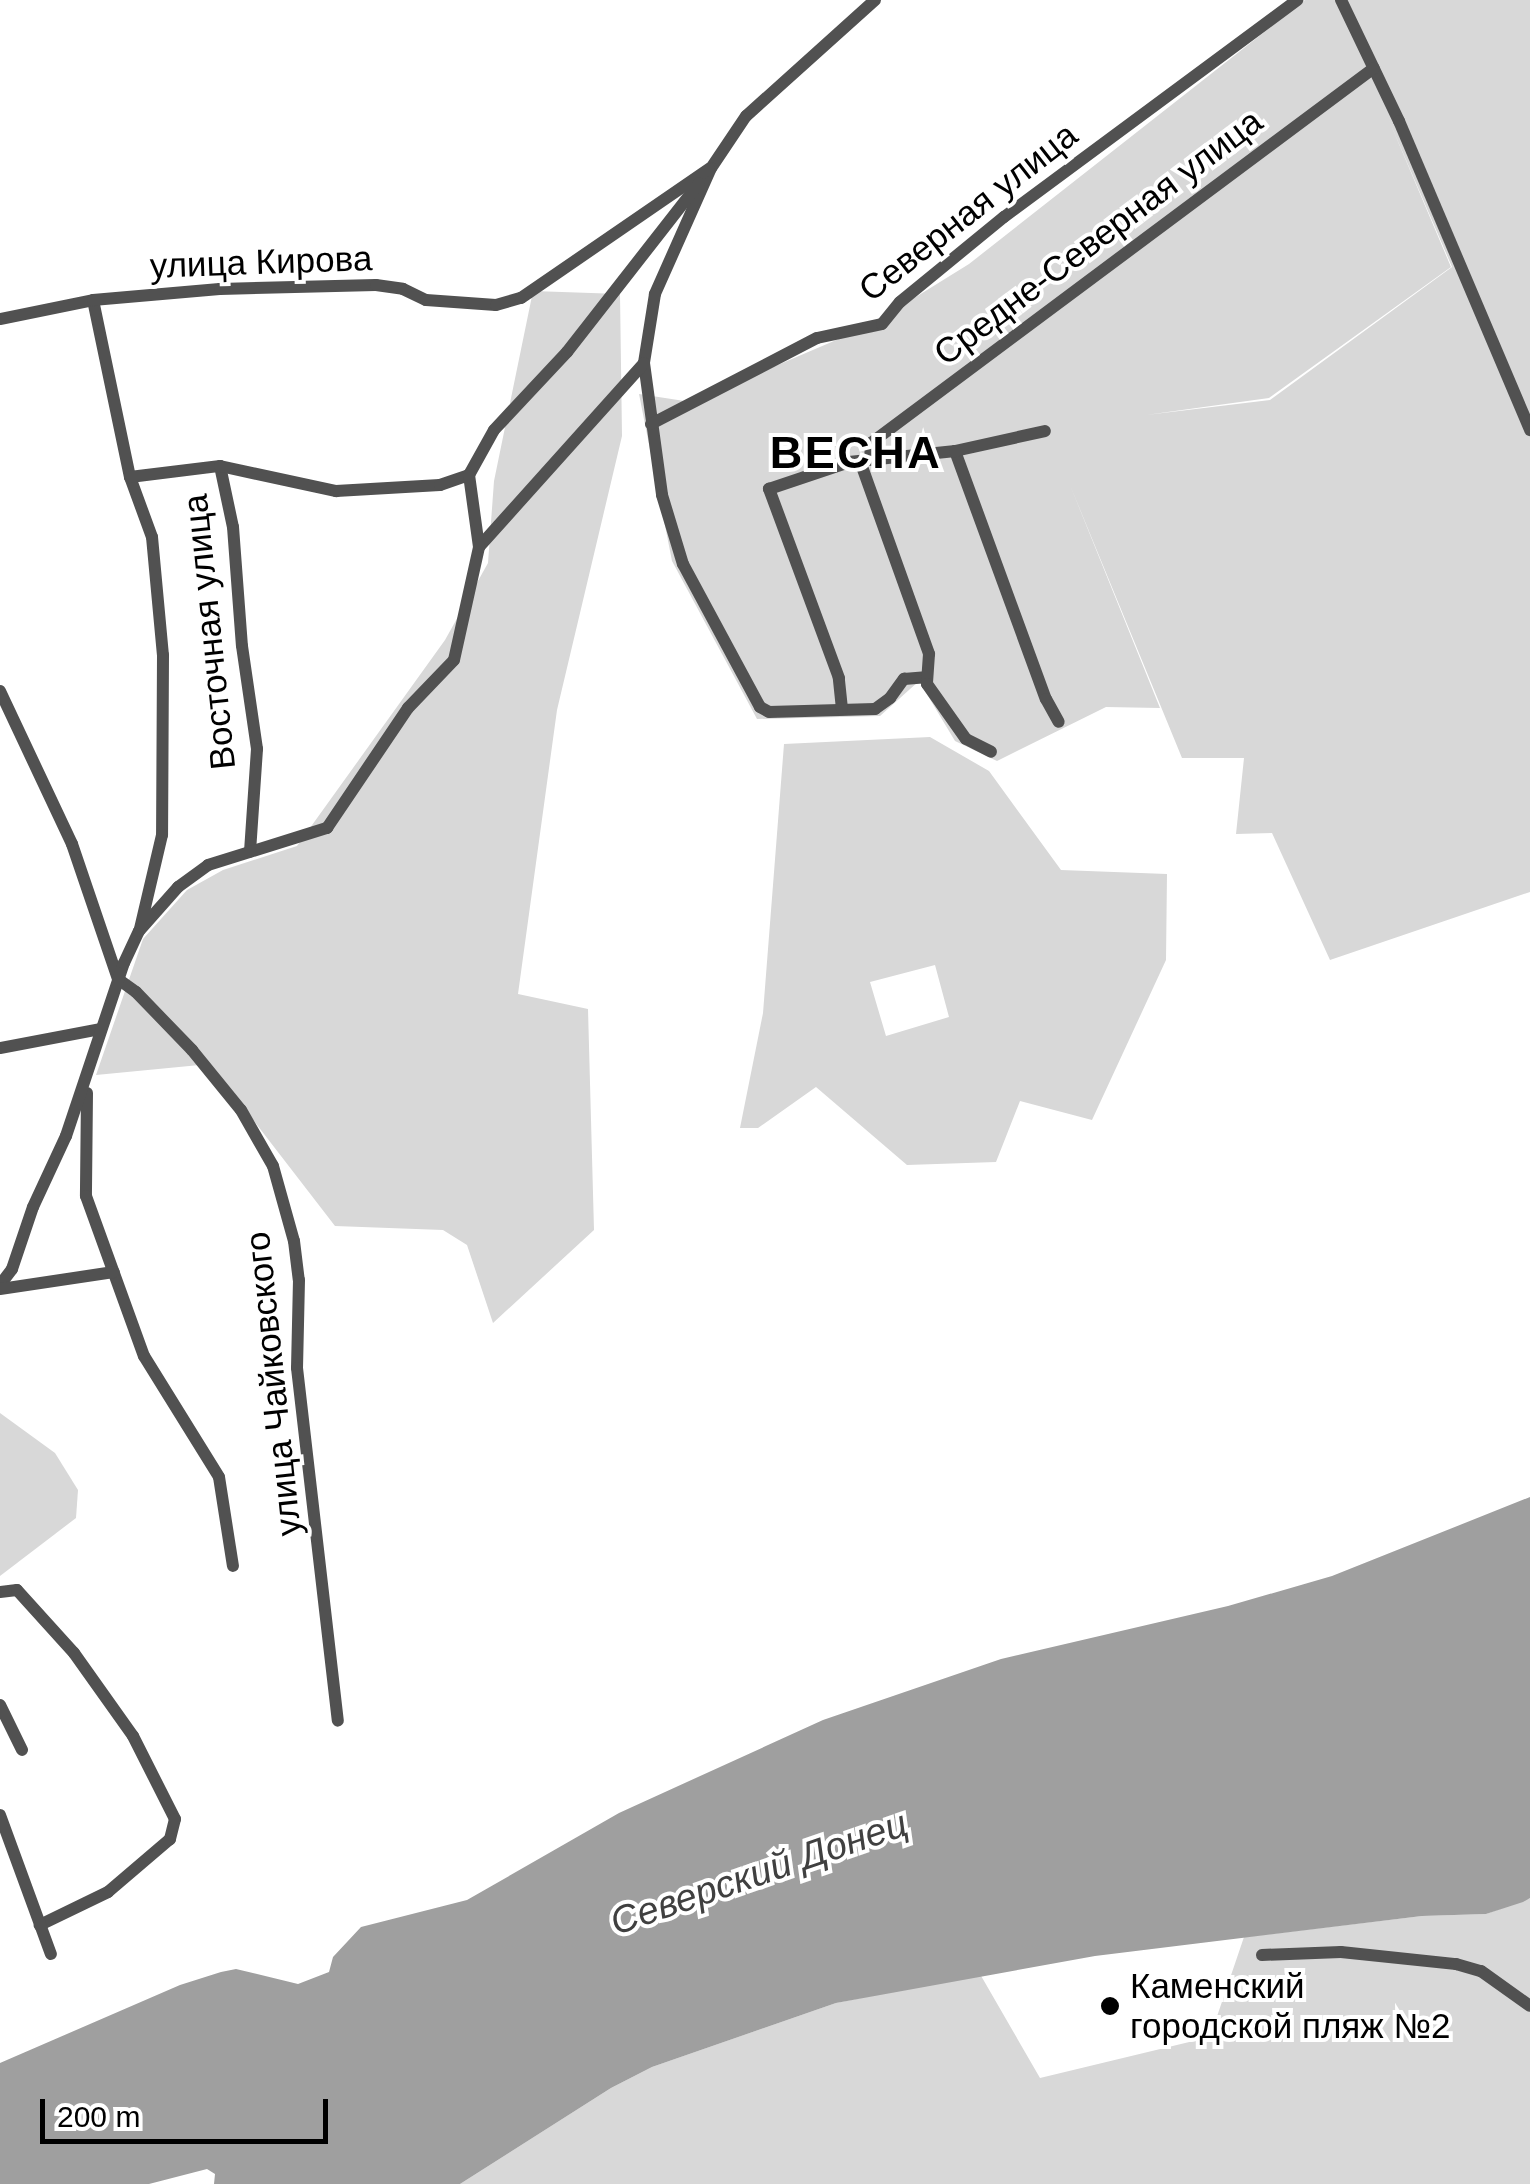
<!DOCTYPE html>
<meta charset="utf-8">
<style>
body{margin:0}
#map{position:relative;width:1530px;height:2184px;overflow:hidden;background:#fff;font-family:Helvetica,sans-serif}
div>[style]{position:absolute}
.green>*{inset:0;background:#d8d8d8}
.water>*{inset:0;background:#9f9f9f}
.minor>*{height:12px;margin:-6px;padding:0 6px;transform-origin:6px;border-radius:6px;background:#515151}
.dots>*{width:28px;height:28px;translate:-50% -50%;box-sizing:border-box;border:5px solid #fff;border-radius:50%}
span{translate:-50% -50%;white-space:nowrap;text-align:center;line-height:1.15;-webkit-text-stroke:8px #fff;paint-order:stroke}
.street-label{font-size:35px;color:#000}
.poi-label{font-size:35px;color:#000}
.left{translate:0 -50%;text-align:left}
.water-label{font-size:38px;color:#404040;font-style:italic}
.district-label{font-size:45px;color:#000;font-weight:700;letter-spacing:2.5px}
.scale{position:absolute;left:40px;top:2099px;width:288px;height:45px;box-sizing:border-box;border:5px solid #000;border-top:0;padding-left:12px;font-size:30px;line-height:35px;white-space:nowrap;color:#000;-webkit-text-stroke:8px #fff;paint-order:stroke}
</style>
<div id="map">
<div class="green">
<i style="clip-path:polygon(evenodd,1305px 0,1530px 0,1530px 892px,1330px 960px,1272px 833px,1236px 834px,1244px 758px,1182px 758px,1070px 485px,1160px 708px,1106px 707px,997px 761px,955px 741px,919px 681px,880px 716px,757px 719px,672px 561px,639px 394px,691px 402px,869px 326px,969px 264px,1305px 0,1388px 118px,1452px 267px,1270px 400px,1146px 415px,1269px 398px,1451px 267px,1388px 118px)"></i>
<i style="clip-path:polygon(533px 291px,620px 294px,622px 436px,557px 710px,518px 994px,588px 1009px,594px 1230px,493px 1323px,467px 1245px,443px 1230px,335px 1226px,210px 1064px,96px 1075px,143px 939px,187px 890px,223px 870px,297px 846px,445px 640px,488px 563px,494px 481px)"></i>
<i style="clip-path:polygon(evenodd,930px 737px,989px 771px,1061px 870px,1167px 874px,1166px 960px,1092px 1120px,1020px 1101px,996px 1162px,907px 1165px,816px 1087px,758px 1128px,740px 1128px,763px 1013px,784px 744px,930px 737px,935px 965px,949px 1017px,886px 1036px,870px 982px,935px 965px)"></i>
<i style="clip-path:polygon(0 1413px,55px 1453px,78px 1490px,76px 1518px,0 1576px)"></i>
<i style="clip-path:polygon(1530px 1898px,1530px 2184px,460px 2184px,611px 2088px,652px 2067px,836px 2003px,980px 1974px,1040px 2078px,1210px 2037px,1244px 1937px,1422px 1916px,1486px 1914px)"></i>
</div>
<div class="water">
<i style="clip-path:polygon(1530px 1497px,1530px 1898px,1523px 1902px,1486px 1914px,1422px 1916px,1095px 1956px,836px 2003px,652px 2067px,611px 2088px,460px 2184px,214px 2184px,215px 2174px,207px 2169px,149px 2184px,0 2184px,0 2063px,180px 1985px,221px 1972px,236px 1969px,298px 1984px,329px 1972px,333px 1957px,361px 1927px,467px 1900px,619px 1813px,823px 1720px,1001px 1659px,1228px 1606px,1332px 1576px)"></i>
</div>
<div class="minor">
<i style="left:875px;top:0;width:173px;rotate:138deg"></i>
<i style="left:746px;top:116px;width:63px;rotate:123.9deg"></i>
<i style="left:711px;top:168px;width:138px;rotate:114deg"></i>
<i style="left:655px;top:294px;width:70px;rotate:99.1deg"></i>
<i style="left:644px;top:363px;width:133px;rotate:82.2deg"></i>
<i style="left:662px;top:495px;width:72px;rotate:73.1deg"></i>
<i style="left:683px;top:564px;width:162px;rotate:61.7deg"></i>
<i style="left:760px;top:707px;width:10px;rotate:29deg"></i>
<i style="left:769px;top:712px;width:106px;rotate:-1.6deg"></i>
<i style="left:875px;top:709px;width:19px;rotate:-36deg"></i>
<i style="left:890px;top:698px;width:24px;rotate:-54deg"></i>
<i style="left:904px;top:679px;width:21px;rotate:-5deg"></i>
<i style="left:1341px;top:0;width:134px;rotate:64.4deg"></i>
<i style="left:1399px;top:121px;width:336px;rotate:67deg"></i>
<i style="left:93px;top:300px;width:181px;rotate:78.2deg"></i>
<i style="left:130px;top:477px;width:64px;rotate:69.9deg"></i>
<i style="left:152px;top:537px;width:119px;rotate:84.7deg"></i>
<i style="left:163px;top:655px;width:180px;rotate:90.3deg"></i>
<i style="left:162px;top:835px;width:97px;rotate:103.2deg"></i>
<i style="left:0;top:319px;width:95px;rotate:-11.5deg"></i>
<i style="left:93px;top:300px;width:127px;rotate:-5deg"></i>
<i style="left:220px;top:289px;width:156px;rotate:-1.5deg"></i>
<i style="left:376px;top:285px;width:27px;rotate:8deg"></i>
<i style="left:403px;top:289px;width:25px;rotate:26deg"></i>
<i style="left:426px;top:300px;width:70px;rotate:4.1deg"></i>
<i style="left:496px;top:305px;width:26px;rotate:-16deg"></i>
<i style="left:521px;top:298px;width:228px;rotate:-34.5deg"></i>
<i style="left:651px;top:424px;width:187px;rotate:-27.4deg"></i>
<i style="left:817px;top:338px;width:66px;rotate:-12.2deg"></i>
<i style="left:882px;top:324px;width:28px;rotate:-51deg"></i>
<i style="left:900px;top:302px;width:134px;rotate:-39.3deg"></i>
<i style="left:1004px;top:217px;width:365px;rotate:-36.5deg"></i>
<i style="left:955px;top:451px;width:264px;rotate:69.9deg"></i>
<i style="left:1046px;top:699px;width:26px;rotate:61deg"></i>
<i style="left:870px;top:459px;width:16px;rotate:-86deg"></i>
<i style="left:871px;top:443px;width:627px;rotate:-36.71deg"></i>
<i style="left:860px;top:461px;width:205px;rotate:70.3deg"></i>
<i style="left:929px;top:654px;width:30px;rotate:94deg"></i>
<i style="left:927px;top:684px;width:67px;rotate:54.7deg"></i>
<i style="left:966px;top:739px;width:28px;rotate:27deg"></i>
<i style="left:220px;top:466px;width:62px;rotate:78deg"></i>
<i style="left:233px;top:527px;width:119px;rotate:85.7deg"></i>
<i style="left:242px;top:646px;width:104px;rotate:81.7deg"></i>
<i style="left:257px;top:749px;width:103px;rotate:93.9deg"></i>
<i style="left:469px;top:475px;width:51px;rotate:-60.9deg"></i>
<i style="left:494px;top:430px;width:107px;rotate:-46.9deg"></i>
<i style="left:567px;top:352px;width:214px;rotate:-52deg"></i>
<i style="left:130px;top:477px;width:91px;rotate:-7deg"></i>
<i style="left:220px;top:466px;width:119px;rotate:12.2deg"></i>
<i style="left:336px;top:491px;width:104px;rotate:-3.3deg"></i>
<i style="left:440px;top:485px;width:31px;rotate:-19deg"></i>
<i style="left:479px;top:547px;width:247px;rotate:-48.1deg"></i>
<i style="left:0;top:691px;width:169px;rotate:64.8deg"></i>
<i style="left:72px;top:844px;width:143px;rotate:71.2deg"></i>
<i style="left:118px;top:979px;width:22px;rotate:36deg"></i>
<i style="left:136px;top:992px;width:81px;rotate:46deg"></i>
<i style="left:192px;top:1050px;width:77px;rotate:50.8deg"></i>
<i style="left:241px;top:1110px;width:64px;rotate:60.3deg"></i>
<i style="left:273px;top:1166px;width:78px;rotate:74.4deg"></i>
<i style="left:294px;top:1241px;width:39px;rotate:83deg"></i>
<i style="left:299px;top:1280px;width:88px;rotate:91.3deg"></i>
<i style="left:297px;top:1368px;width:355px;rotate:83.4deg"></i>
<i style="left:842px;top:709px;width:31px;rotate:-96deg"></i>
<i style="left:839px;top:678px;width:202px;rotate:-110.3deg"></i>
<i style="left:769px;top:489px;width:84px;rotate:-18.6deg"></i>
<i style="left:849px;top:462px;width:107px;rotate:-5.9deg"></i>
<i style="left:955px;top:451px;width:92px;rotate:-12.5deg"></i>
<i style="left:0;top:1048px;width:103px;rotate:-10.7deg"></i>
<i style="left:87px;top:1093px;width:103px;rotate:90.6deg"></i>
<i style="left:86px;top:1196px;width:170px;rotate:70.1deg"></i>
<i style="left:144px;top:1356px;width:142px;rotate:58.2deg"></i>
<i style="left:219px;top:1477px;width:90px;rotate:81.1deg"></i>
<i style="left:0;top:1285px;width:20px;rotate:-53deg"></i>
<i style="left:12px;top:1269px;width:65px;rotate:-71.3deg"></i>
<i style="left:33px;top:1207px;width:78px;rotate:-65.1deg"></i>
<i style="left:66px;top:1136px;width:182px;rotate:-71.5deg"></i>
<i style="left:124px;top:963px;width:35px;rotate:-65deg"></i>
<i style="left:139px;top:931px;width:59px;rotate:-48.4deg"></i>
<i style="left:178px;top:887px;width:37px;rotate:-36deg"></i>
<i style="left:208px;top:865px;width:125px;rotate:-17.3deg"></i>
<i style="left:327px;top:828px;width:145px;rotate:-56deg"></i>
<i style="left:408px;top:708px;width:66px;rotate:-46.2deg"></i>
<i style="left:454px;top:660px;width:116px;rotate:-77.5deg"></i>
<i style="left:479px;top:547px;width:73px;rotate:-97.9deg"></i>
<i style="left:0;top:1289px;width:115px;rotate:-8.5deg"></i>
<i style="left:0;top:1592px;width:17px;rotate:-7deg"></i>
<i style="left:17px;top:1590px;width:85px;rotate:47.9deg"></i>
<i style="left:74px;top:1653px;width:102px;rotate:54.6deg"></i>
<i style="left:133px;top:1736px;width:93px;rotate:63.2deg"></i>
<i style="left:175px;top:1819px;width:21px;rotate:104deg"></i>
<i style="left:170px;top:1839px;width:82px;rotate:139.5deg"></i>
<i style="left:108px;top:1892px;width:76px;rotate:154.1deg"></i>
<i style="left:0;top:1705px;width:50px;rotate:63.9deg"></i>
<i style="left:0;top:1815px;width:148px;rotate:69.9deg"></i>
<i style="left:1262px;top:1955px;width:79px;rotate:-2.2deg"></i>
<i style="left:1341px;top:1952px;width:116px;rotate:6deg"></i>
<i style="left:1456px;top:1964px;width:26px;rotate:16deg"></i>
<i style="left:1481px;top:1971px;width:60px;rotate:35.5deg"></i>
</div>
<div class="dots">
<i style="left:1110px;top:2006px;background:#000"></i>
</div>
<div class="street-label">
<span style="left:968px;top:212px;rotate:-38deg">Северная улица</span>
<span style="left:1098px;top:237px;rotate:-37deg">Средне-Северная улица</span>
<span style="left:261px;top:262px;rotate:-2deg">улица Кирова</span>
<span style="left:209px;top:632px;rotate:-96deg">Восточная улица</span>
<span style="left:273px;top:1384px;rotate:-96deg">улица Чайковского</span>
</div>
<div class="poi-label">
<span class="left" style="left:1130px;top:2006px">Каменский<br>городской пляж №2</span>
</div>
<div class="water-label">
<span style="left:759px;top:1873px;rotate:-19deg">Северский Донец</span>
</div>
<div class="district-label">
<span style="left:856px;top:453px">ВЕСНА</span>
</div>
<div class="scale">200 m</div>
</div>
